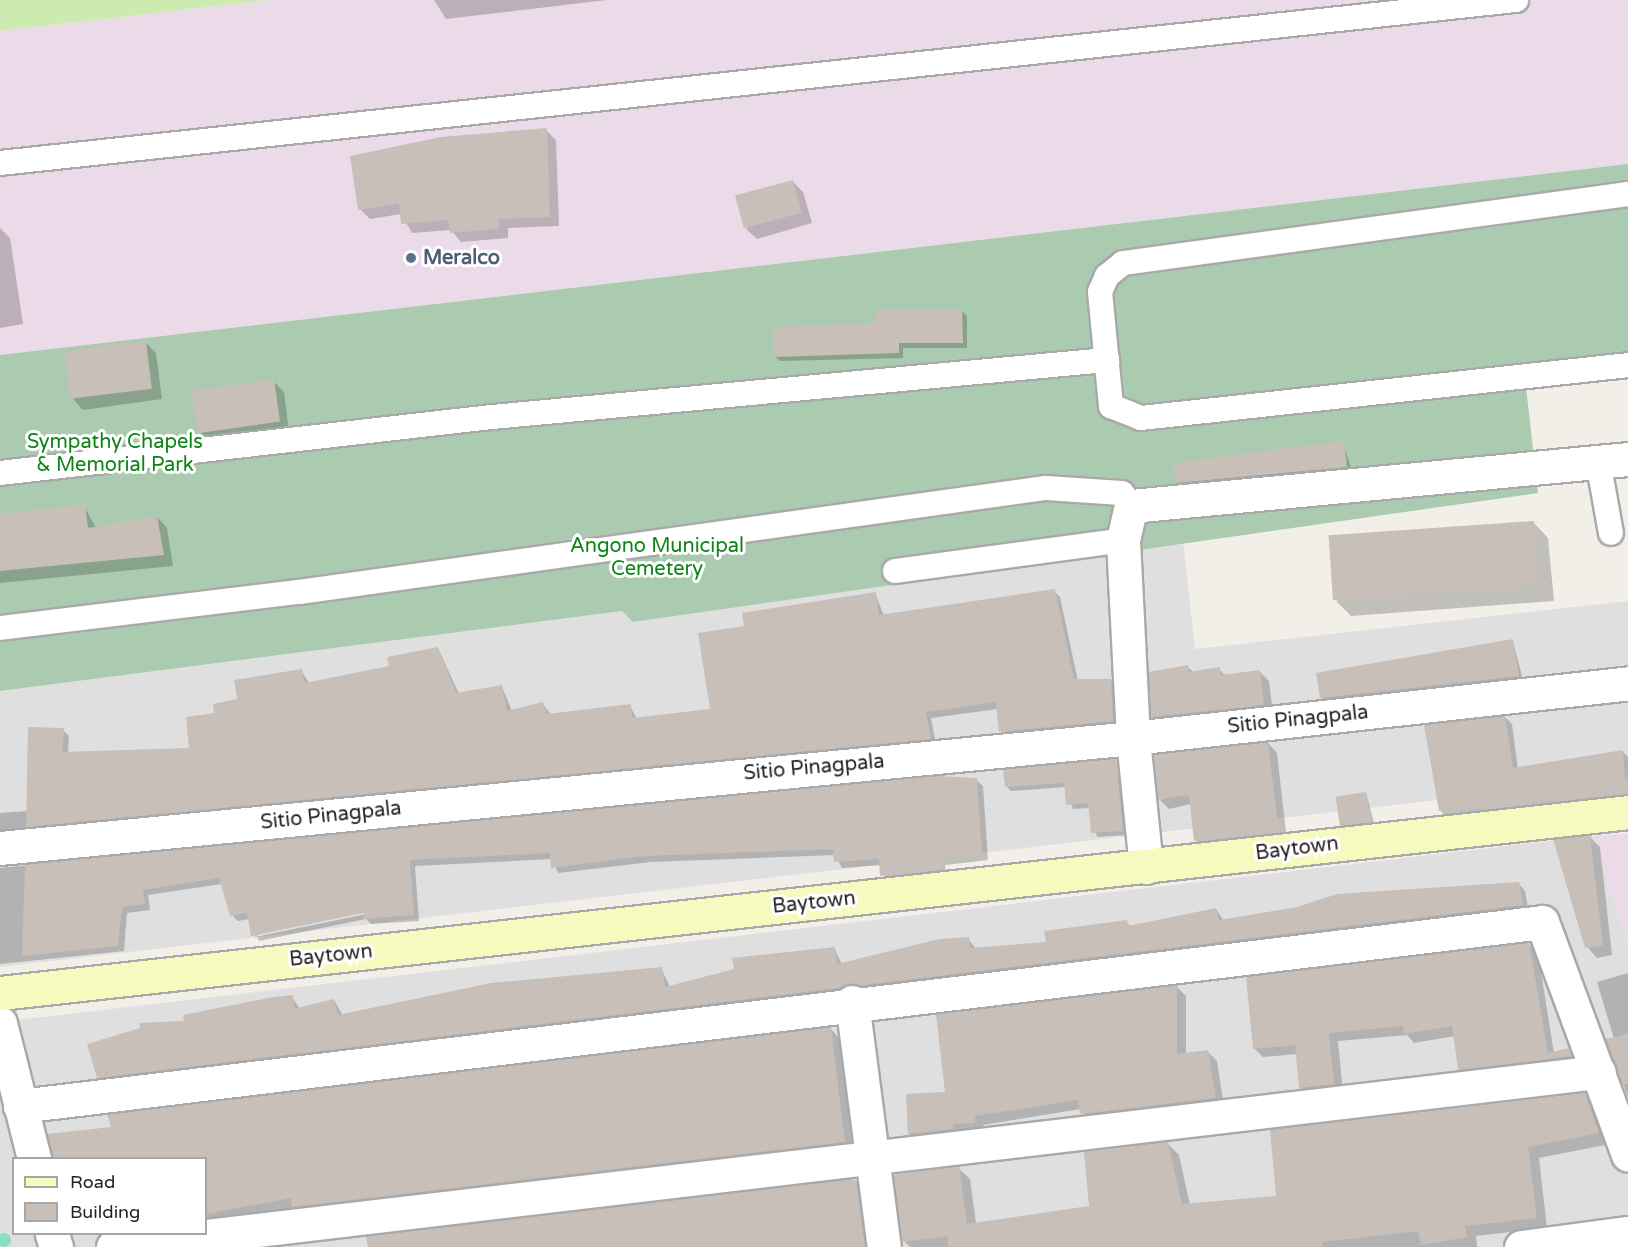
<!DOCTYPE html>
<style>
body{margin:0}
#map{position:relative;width:1628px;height:1247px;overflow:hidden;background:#f2efe9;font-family:"Varela Round",sans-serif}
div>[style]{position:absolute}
.residential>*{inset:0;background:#e0dfdf}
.industrial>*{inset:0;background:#ebdbe8}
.grass>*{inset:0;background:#cdebb0}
.cemetery>*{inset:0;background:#aacbaf}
.pitch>*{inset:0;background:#88e0be}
.round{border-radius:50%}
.shadow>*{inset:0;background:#0003}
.building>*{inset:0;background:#c7bfb8;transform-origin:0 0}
.roads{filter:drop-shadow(2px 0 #a9a9a9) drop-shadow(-2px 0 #a9a9a9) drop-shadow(0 2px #a9a9a9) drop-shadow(0 -2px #a9a9a9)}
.lane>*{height:24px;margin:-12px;padding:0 12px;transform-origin:12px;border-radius:12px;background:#fff}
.street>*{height:33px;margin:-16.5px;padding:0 16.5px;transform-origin:16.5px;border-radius:16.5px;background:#fff}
.secondary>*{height:33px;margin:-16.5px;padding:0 16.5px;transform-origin:16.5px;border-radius:16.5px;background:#f7fabf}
.dots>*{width:16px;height:16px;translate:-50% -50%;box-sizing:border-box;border:3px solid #fff;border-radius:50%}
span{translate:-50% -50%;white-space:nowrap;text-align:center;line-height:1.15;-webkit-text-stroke:6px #fff;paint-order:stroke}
.service-label{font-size:20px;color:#4e5e75;font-weight:700}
.left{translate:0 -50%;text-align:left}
.park-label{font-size:20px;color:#0c8416}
.street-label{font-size:20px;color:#222}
.legend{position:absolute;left:12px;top:1157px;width:195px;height:78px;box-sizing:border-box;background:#fff;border:2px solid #a7a7a7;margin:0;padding:8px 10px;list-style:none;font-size:18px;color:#222}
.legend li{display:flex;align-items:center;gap:12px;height:30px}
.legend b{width:30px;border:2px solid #a7a7a7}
</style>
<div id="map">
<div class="residential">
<i style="clip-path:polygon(1183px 541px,1195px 649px,1628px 601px,1628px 778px,0 967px,0 691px,622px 611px,634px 622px)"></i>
<i style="clip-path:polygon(evenodd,1593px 836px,1628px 944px,1628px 1247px,0 1247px,0 1022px,1593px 836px,14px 1158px,206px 1158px,206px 1234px,14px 1234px,14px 1158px)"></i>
</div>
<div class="industrial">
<i style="clip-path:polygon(270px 0,1628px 0,1628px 164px,0 355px,0 31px)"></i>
<i style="clip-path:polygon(1628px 833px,1628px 944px,1593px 836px)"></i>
</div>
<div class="grass">
<i style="clip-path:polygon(0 0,270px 0,0 31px)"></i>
</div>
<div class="cemetery">
<i style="clip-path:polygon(1628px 164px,1628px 375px,1526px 387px,1538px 493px,633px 622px,622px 611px,0 691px,0 355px)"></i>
</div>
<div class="pitch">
<i class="round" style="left:-3px;top:1233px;width:14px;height:14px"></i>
</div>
<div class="shadow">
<i style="clip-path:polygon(434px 0,607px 0,446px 19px)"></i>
<i style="clip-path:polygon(546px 130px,556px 140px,559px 226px,508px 228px,508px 238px,461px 242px,451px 230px,412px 233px,401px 214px,370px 219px,360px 209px)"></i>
<i style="clip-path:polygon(792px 181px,803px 192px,812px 223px,757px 239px,746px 229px)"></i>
<i style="clip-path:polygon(0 228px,10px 238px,23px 324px,0 328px)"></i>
<i style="clip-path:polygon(962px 311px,967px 316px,967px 348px,903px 348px,903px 358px,780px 361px,775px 356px,878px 324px)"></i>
<i style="clip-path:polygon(145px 342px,156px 353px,162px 399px,83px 410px,73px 399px)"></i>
<i style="clip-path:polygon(273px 381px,284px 392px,289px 432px,211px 443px,200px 432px)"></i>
<i style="clip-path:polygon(1343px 443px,1352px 471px,1182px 487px,1177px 482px)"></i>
<i style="clip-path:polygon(84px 506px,96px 528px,157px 517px,167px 528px,173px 566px,0 583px,0 516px)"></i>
<i style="clip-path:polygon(1533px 522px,1548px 538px,1554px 601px,1351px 616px,1336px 601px)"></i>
<i style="clip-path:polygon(1054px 591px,1060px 597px,1078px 681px,1111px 680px,1117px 686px,1119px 727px,1006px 738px,998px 709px,931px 718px,936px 744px,0 838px,0 813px,28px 811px,63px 730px,69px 736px,68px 753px,190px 750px,216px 714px,301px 670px,309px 683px,391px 667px,438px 648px,459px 694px,502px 687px,512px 711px,543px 704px,551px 715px,630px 706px,637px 719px,712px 711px,746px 627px,875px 593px,884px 616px)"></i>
<i style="clip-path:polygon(1513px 641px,1523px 680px,1326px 703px,1321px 698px)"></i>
<i style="clip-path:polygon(1188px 667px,1194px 673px,1219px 669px,1226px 676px,1260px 672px,1269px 681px,1273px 713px,1161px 726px,1152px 717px)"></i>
<i style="clip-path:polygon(1505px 717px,1512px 724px,1518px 769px,1623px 752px,1628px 757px,1628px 800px,1447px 817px,1440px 810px)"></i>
<i style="clip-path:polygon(1268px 743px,1277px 753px,1287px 841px,1205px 850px,1196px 841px,1191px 804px,1169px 809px,1160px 800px)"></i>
<i style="clip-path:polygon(1116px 760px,1127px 835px,1097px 837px,1090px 808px,1073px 809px,1066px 787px,1011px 791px,1006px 786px)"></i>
<i style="clip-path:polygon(evenodd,937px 777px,976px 780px,983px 786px,988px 860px,945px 865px,946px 875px,888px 882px,881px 865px,842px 868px,835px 855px,651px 862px,558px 873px,552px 859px,415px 866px,419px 921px,371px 924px,366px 919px,259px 941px,250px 919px,238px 921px,232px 915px,222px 884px,148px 895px,150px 910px,127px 913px,124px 951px,0 964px,0 868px,937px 777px,370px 910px,371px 913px,255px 937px,255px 934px,370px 910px)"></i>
<i style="clip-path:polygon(1366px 793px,1375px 826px,1346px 830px,1341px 825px)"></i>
<i style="clip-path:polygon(1590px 837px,1600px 847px,1612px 955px,1597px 958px,1587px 947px)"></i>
<i style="clip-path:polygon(1518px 883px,1525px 891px,1529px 912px,105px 1084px,98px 1077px,186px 1023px,292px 997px,300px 1009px,334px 1000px,343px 1016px,661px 968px,670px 987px,834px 948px,842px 964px,968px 939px,976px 949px,1048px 943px,1126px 922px,1131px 927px,1216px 909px,1224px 921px)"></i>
<i style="clip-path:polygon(1528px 944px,1538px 953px,1554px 1053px,1568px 1050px,1577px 1059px,1468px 1078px,1459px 1069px,1455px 1036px,1414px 1043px,1407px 1035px,1338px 1041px,1343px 1093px,1309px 1097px,1300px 1088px,1297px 1054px,1263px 1057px,1254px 1048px)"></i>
<i style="clip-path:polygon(1628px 973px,1628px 1097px,1607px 1040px,1614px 1039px,1597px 982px)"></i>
<i style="clip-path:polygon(1177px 987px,1186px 996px,1186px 1055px,1208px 1052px,1217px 1061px,1224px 1107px,1090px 1123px,1081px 1109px,983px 1125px,984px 1131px,918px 1143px,909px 1134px,908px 1095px,946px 1094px)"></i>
<i style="clip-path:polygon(830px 1028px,839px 1038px,854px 1151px,214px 1222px,206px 1217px,206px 1158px,84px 1158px,82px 1132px)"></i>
<i style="clip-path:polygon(1584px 1094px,1596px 1106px,1610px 1144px,1539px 1158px,1547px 1228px,1476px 1236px,1477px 1247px,910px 1247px,904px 1241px,958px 1168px,970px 1179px,976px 1223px,1090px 1208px,1167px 1143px,1179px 1155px,1190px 1205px,1278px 1197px)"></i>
<i style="clip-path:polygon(856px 1181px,863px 1189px,872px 1247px,369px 1247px)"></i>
</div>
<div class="building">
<i style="clip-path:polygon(547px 128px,550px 217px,499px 219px,499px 229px,450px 233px,448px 220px,401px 224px,399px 204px,358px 210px,350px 156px,441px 137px)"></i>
<i style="left:793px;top:180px;width:34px;height:60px;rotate:75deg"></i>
<i style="clip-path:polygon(876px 309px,962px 309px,963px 343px,899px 343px,899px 353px,774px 357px,773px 327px,876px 323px)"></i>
<i style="left:146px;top:341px;width:48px;height:82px;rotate:83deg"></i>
<i style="left:274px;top:379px;width:43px;height:83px;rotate:82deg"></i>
<i style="clip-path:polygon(1344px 441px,1347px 467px,1176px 483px,1173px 463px)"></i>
<i style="clip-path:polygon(85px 504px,88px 528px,157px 516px,164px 555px,0 571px,0 514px)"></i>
<i style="left:1534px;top:521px;width:65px;height:206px;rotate:86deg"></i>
<i style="clip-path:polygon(1055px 589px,1074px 679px,1111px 679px,1113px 721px,999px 732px,996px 702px,926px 712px,931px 739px,26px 827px,28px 727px,64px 728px,62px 752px,189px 748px,186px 717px,214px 713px,213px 704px,237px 699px,234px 680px,302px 669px,305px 683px,389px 666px,387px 657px,438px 647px,456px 693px,502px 685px,507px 711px,543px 702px,547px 714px,631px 704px,632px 718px,710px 709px,698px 633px,744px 626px,742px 613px,876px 592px,879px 615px)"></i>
<i style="clip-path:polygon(1513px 639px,1519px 676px,1320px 698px,1316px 673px)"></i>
<i style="clip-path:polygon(1188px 665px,1189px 672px,1220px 667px,1221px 675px,1260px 670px,1264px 705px,1151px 717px,1148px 672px)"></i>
<i style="clip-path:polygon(1505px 715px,1513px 768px,1623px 750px,1626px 793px,1439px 811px,1424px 725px)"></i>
<i style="clip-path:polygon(1268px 742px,1279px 832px,1194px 841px,1189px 795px,1158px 800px,1154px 755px)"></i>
<i style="clip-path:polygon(1116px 758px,1123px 831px,1091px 833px,1088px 803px,1066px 805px,1064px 783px,1005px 787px,1003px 769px)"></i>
<i style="clip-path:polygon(937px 776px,977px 778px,982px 855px,940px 859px,941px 870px,880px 876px,879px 859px,834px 862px,833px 849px,645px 856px,551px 868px,550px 853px,410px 860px,414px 915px,363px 919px,363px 913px,251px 936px,247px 913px,230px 916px,219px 878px,143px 890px,145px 904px,122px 907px,118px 946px,22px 956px,25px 864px)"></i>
<i style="left:1366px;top:792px;width:30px;height:31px;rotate:81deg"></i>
<i style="clip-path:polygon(1590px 835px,1603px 945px,1585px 948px,1553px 839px)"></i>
<i style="clip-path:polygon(1519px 882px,1523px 905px,97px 1078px,87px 1044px,140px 1028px,139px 1023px,184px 1021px,183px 1015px,274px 997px,293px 995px,294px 1009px,334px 999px,338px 1015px,491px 983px,662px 967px,665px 987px,734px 969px,732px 958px,835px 947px,837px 964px,939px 939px,969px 937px,970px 948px,1046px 942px,1044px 931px,1127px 920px,1128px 926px,1216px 908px,1219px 920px,1297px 907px,1337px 894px)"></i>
<i style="clip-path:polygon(1529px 942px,1548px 1053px,1569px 1048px,1572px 1056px,1458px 1070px,1452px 1026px,1404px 1034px,1403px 1026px,1329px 1033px,1334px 1084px,1299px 1088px,1295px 1045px,1253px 1049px,1246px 977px)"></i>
<i style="clip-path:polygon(1177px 985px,1177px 1054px,1208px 1050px,1216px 1098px,1080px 1114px,1078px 1100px,975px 1116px,975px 1123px,953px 1124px,953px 1129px,908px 1134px,906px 1094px,945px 1092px,936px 1014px)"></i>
<i style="clip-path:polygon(831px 1027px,845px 1142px,292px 1207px,291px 1198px,206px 1214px,206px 1158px,52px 1158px,47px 1134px,111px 1127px,107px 1114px)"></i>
<i style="clip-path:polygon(1628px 1034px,1628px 1083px,1622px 1085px,1605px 1039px)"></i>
<i style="clip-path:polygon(1585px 1093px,1599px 1133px,1528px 1147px,1537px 1218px,1465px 1226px,1467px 1237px,1421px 1245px,1418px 1231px,1322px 1242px,1323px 1247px,948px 1247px,948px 1236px,902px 1242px,893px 1175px,959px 1166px,967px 1224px,1089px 1206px,1084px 1152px,1168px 1142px,1182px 1204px,1276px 1196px,1270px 1130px)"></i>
<i style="clip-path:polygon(850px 1179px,856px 1180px,865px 1247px,368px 1247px,366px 1236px)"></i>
</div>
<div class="roads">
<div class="lane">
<i style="left:0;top:163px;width:1525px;rotate:-6.14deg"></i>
<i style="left:1628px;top:194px;width:510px;rotate:172.22deg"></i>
<i style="left:1123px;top:263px;width:21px;rotate:141deg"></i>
<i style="left:1107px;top:276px;width:17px;rotate:114deg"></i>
<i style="left:1100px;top:292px;width:115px;rotate:84.5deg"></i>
<i style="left:1111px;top:406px;width:32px;rotate:22deg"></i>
<i style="left:1141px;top:418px;width:490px;rotate:-6.2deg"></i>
<i style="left:1598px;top:461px;width:73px;rotate:79.8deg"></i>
<i style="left:0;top:473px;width:495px;rotate:-6.5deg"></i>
<i style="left:492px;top:417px;width:618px;rotate:-5.3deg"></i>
<i style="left:895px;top:571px;width:230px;rotate:-7.7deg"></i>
<i style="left:0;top:628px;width:301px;rotate:-6.9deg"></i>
<i style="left:299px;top:592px;width:754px;rotate:-7.93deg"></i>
<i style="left:1046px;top:488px;width:76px;rotate:3.8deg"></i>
<i style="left:1122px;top:493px;width:16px;rotate:55deg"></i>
</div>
<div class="street">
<i style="left:0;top:848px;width:1138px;rotate:-5.55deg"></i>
<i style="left:1133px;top:738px;width:498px;rotate:-6.3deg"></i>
<i style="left:1146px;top:867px;width:130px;rotate:-95.8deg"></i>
<i style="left:1133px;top:738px;width:198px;rotate:-92.9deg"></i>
<i style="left:1123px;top:540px;width:35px;rotate:-77deg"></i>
<i style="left:1131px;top:506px;width:499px;rotate:-5.4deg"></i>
<i style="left:852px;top:1002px;width:247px;rotate:82.6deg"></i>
<i style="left:0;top:1023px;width:139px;rotate:75.9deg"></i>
<i style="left:20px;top:1106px;width:1533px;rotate:-6.89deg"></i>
<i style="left:1542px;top:922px;width:248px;rotate:69.7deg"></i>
<i style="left:52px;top:1234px;width:14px;rotate:73deg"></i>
<i style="left:113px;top:1247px;width:1496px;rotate:-6.72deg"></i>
<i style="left:1521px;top:1247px;width:108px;rotate:-7.5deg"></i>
</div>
<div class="secondary">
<i style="left:0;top:993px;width:1638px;rotate:-6.34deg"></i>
</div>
</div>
<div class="dots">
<i style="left:411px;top:258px;background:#5c6f8a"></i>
</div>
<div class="service-label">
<span class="left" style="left:423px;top:258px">Meralco</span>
</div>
<div class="park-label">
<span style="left:115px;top:454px">Sympathy Chapels<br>&amp; Memorial Park</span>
<span style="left:657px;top:558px">Angono Municipal<br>Cemetery</span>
</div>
<div class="street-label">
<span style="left:1298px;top:720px;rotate:-6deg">Sitio Pinagpala</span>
<span style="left:814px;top:768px;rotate:-5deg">Sitio Pinagpala</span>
<span style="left:331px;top:816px;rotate:-6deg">Sitio Pinagpala</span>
<span style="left:1297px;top:849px;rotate:-7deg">Baytown</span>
<span style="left:814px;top:903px;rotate:-6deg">Baytown</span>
<span style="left:331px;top:956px;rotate:-6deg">Baytown</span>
</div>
<ul class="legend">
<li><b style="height:8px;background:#f7fabf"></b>Road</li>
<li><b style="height:16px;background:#c7bfb8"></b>Building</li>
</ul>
</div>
